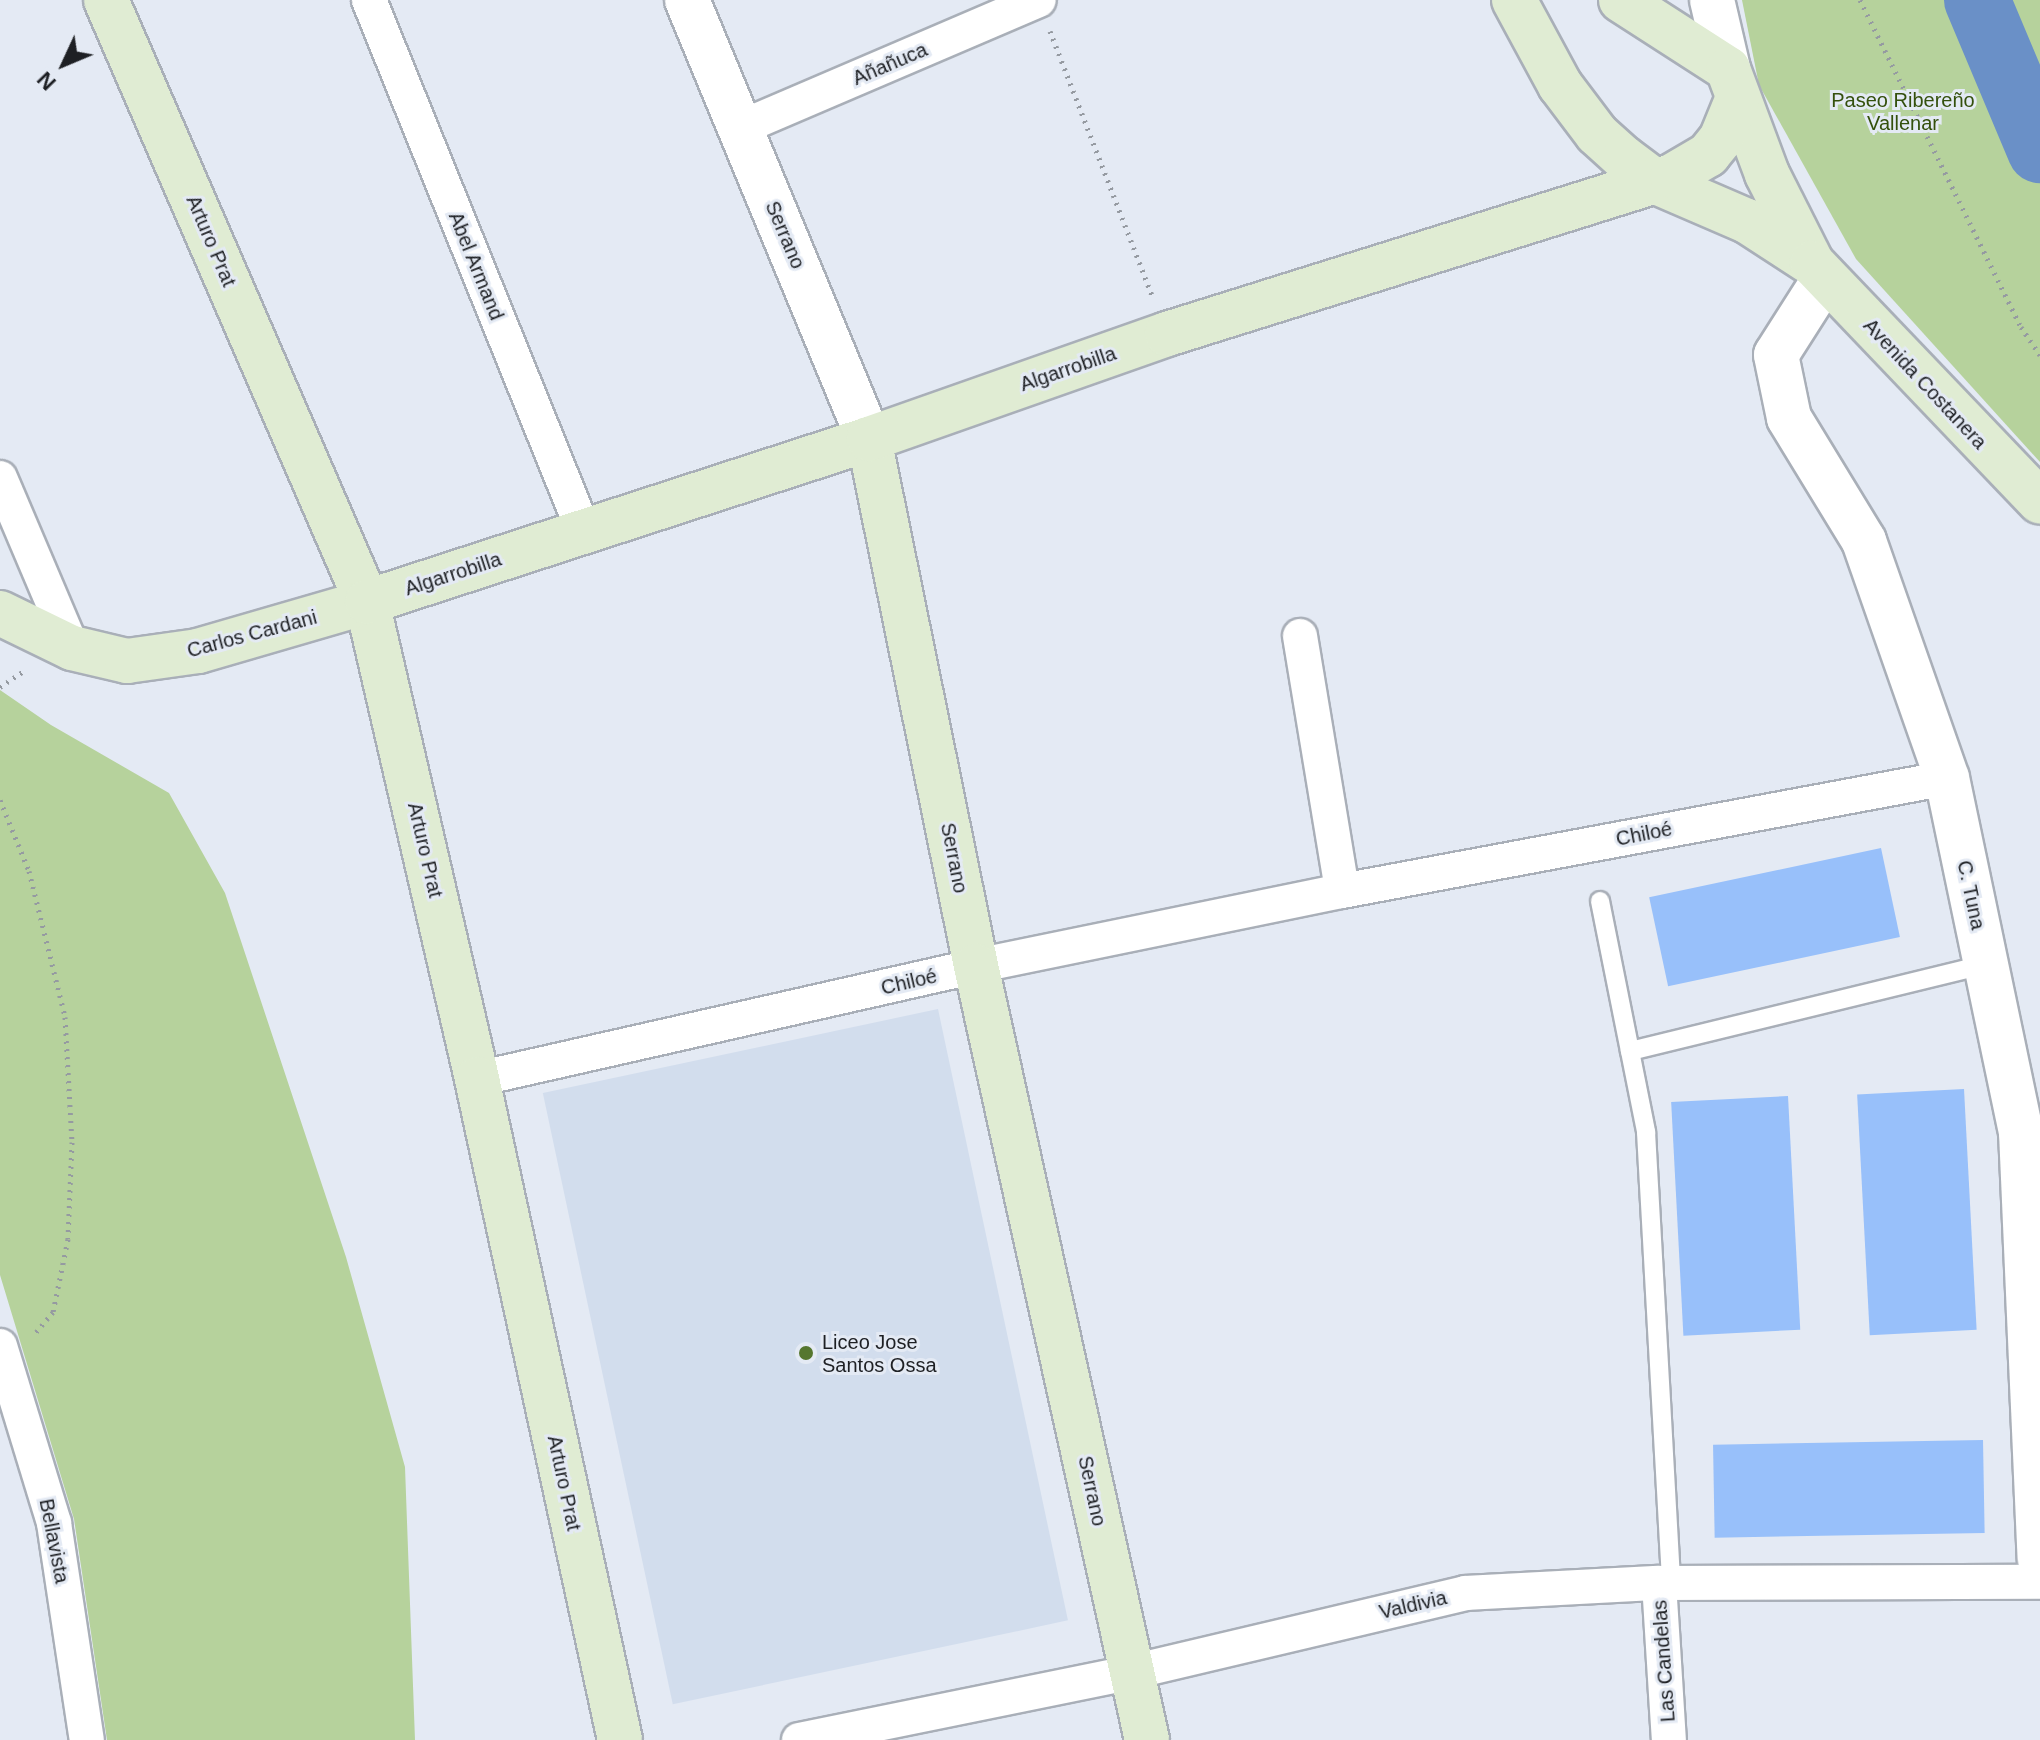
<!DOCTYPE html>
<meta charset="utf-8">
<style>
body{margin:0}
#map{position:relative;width:2040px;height:1740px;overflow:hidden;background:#e4eaf4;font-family:Helvetica,sans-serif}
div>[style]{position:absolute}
.built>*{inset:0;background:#d2dded;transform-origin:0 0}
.green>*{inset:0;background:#b6d29c}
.river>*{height:66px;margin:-33px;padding:0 33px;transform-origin:33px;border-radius:33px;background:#6a90c7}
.building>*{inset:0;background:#98c0fa;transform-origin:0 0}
.path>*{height:5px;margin-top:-2.5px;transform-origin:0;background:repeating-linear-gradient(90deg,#959aa1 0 2px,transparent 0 8px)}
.roads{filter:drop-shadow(2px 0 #a9afb8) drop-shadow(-2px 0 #a9afb8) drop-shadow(0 2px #a9afb8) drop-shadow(0 -2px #a9afb8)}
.service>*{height:18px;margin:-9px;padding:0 9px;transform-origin:9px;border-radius:9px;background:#fff}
.minor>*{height:34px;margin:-17px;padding:0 17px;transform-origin:17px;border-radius:17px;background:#fff}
.tertiary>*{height:44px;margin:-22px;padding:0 22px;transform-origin:22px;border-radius:22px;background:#fff}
.secondary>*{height:44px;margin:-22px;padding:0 22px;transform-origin:22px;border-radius:22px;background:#e0ecd3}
.dots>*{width:22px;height:22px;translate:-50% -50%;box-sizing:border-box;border:4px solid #e4eaf4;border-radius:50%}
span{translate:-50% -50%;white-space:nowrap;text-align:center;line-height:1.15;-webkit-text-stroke:6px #e4eaf4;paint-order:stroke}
.street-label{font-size:20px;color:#1e2024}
.park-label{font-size:20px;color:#34500c}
.poi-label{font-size:20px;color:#1e2024}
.left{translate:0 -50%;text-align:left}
.north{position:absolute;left:24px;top:24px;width:80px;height:80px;-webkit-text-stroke:6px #e4eaf4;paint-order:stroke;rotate:226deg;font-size:22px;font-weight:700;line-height:32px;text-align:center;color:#1e2024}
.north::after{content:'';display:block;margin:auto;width:28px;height:36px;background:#1e2024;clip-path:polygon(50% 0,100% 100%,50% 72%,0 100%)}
</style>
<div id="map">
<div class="built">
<i style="left:938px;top:1009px;width:625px;height:404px;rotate:78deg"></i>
</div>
<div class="green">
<i style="clip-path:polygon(1742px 0,2040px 0,2040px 462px,1856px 259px,1759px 85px)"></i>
<i style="clip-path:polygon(0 690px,51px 725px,169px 793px,225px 893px,346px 1257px,405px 1467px,415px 1740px,107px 1740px,74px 1519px,0 1275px)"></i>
</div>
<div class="river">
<i style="left:1977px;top:0;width:163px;rotate:67.2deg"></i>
</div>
<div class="building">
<i style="left:1881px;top:848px;width:91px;height:237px;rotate:78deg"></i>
<i style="left:1964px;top:1089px;width:241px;height:107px;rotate:87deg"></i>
<i style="left:1788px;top:1096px;width:234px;height:117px;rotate:87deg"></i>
<i style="left:1983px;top:1440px;width:93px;height:270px;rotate:89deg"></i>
</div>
<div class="path">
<i style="left:1860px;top:0;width:364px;rotate:63.8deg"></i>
<i style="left:2021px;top:327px;width:34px;rotate:56deg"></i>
<i style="left:1050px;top:31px;width:286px;rotate:68.9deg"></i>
<i style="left:0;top:687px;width:30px;rotate:-34deg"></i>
<i style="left:0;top:800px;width:77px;rotate:67.8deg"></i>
<i style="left:29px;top:871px;width:150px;rotate:76.1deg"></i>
<i style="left:65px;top:1017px;width:125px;rotate:86.8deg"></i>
<i style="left:72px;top:1142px;width:97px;rotate:92.4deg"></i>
<i style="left:68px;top:1239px;width:75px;rotate:101.6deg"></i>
<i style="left:53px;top:1312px;width:31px;rotate:130deg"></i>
</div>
<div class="roads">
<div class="service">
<i style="left:1600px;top:901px;width:236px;rotate:78.7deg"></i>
<i style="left:1646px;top:1132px;width:452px;rotate:86.8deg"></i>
<i style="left:1630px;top:1051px;width:366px;rotate:-13.7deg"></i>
</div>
<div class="minor">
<i style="left:369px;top:0;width:574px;rotate:67.99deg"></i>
<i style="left:740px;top:128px;width:325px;rotate:-23.2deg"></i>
<i style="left:0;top:478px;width:185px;rotate:67deg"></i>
<i style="left:1300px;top:636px;width:258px;rotate:80.6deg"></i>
<i style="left:477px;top:1079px;width:512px;rotate:-12.76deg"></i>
<i style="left:976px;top:966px;width:374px;rotate:-11.6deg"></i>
<i style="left:1342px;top:891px;width:615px;rotate:-10.58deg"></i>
<i style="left:0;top:1346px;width:185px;rotate:73deg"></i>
<i style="left:54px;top:1523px;width:219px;rotate:81.4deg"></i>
<i style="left:1659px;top:1583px;width:157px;rotate:86.4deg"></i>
<i style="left:799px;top:1740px;width:340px;rotate:-11.5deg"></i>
<i style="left:1132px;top:1672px;width:342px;rotate:-13.3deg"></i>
<i style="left:1465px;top:1593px;width:194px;rotate:-3deg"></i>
<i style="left:1659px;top:1583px;width:381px;rotate:-0.2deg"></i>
</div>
<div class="tertiary">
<i style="left:687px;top:0;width:475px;rotate:67.5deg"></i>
<i style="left:1712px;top:0;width:71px;rotate:76.9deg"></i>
<i style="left:1825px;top:278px;width:91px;rotate:122.5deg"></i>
<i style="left:1776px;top:355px;width:64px;rotate:78.3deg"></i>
<i style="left:1789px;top:418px;width:144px;rotate:58.6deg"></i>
<i style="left:1864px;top:541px;width:251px;rotate:70.7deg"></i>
<i style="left:1947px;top:778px;width:362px;rotate:78.2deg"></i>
<i style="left:2021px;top:1132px;width:427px;rotate:87.5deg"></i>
</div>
<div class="secondary">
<i style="left:106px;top:0;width:656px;rotate:66.56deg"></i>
<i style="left:367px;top:602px;width:490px;rotate:77deg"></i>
<i style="left:477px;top:1079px;width:676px;rotate:77.79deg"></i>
<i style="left:1514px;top:0;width:97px;rotate:61.6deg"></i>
<i style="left:1560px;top:85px;width:61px;rotate:52.9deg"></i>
<i style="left:1597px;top:134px;width:36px;rotate:42deg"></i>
<i style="left:1624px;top:158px;width:38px;rotate:37deg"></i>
<i style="left:1654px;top:181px;width:101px;rotate:23.3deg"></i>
<i style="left:1747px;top:221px;width:72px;rotate:33deg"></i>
<i style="left:1621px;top:0;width:127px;rotate:32.8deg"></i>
<i style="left:1728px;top:69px;width:112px;rotate:69.6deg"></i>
<i style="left:1767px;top:174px;width:100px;rotate:63.2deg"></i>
<i style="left:1812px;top:263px;width:330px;rotate:46.3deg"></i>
<i style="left:869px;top:439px;width:538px;rotate:78.52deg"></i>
<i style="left:976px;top:966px;width:793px;rotate:77.54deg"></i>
<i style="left:0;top:613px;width:80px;rotate:25.9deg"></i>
<i style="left:72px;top:648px;width:57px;rotate:13.3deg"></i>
<i style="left:127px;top:661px;width:72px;rotate:-8deg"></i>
<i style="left:198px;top:651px;width:176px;rotate:-16.2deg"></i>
<i style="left:367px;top:602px;width:528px;rotate:-17.99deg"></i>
<i style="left:869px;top:439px;width:316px;rotate:-19.4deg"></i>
<i style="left:1167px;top:334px;width:529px;rotate:-17.37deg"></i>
<i style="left:1672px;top:176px;width:42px;rotate:-30.3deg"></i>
<i style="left:1708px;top:155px;width:21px;rotate:-51deg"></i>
<i style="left:1721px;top:139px;width:42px;rotate:-67.7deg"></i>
</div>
</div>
<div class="dots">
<i style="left:806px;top:1353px;background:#55762e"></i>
</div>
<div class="street-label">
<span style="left:890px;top:64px;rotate:-23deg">Añañuca</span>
<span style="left:785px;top:235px;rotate:67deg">Serrano</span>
<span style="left:211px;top:241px;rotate:67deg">Arturo Prat</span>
<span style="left:476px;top:266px;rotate:68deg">Abel Armand</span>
<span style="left:1068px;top:369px;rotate:-19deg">Algarrobilla</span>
<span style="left:1925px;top:384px;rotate:47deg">Avenida Costanera</span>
<span style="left:453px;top:574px;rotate:-18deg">Algarrobilla</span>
<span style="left:252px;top:634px;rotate:-15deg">Carlos Cardani</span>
<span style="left:1644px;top:834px;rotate:-11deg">Chiloé</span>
<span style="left:425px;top:850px;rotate:77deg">Arturo Prat</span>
<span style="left:954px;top:858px;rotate:79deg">Serrano</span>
<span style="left:1971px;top:895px;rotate:78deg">C. Tuna</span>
<span style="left:909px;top:982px;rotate:-13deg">Chiloé</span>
<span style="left:564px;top:1483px;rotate:78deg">Arturo Prat</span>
<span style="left:1092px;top:1491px;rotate:78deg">Serrano</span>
<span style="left:54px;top:1541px;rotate:79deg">Bellavista</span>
<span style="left:1413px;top:1605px;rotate:-13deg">Valdivia</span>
<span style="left:1664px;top:1661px;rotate:-94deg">Las Candelas</span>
</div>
<div class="park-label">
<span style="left:1903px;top:112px">Paseo Ribereño<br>Vallenar</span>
</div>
<div class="poi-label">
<span class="left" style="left:822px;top:1354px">Liceo Jose<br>Santos Ossa</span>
</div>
<div class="north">N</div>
</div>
